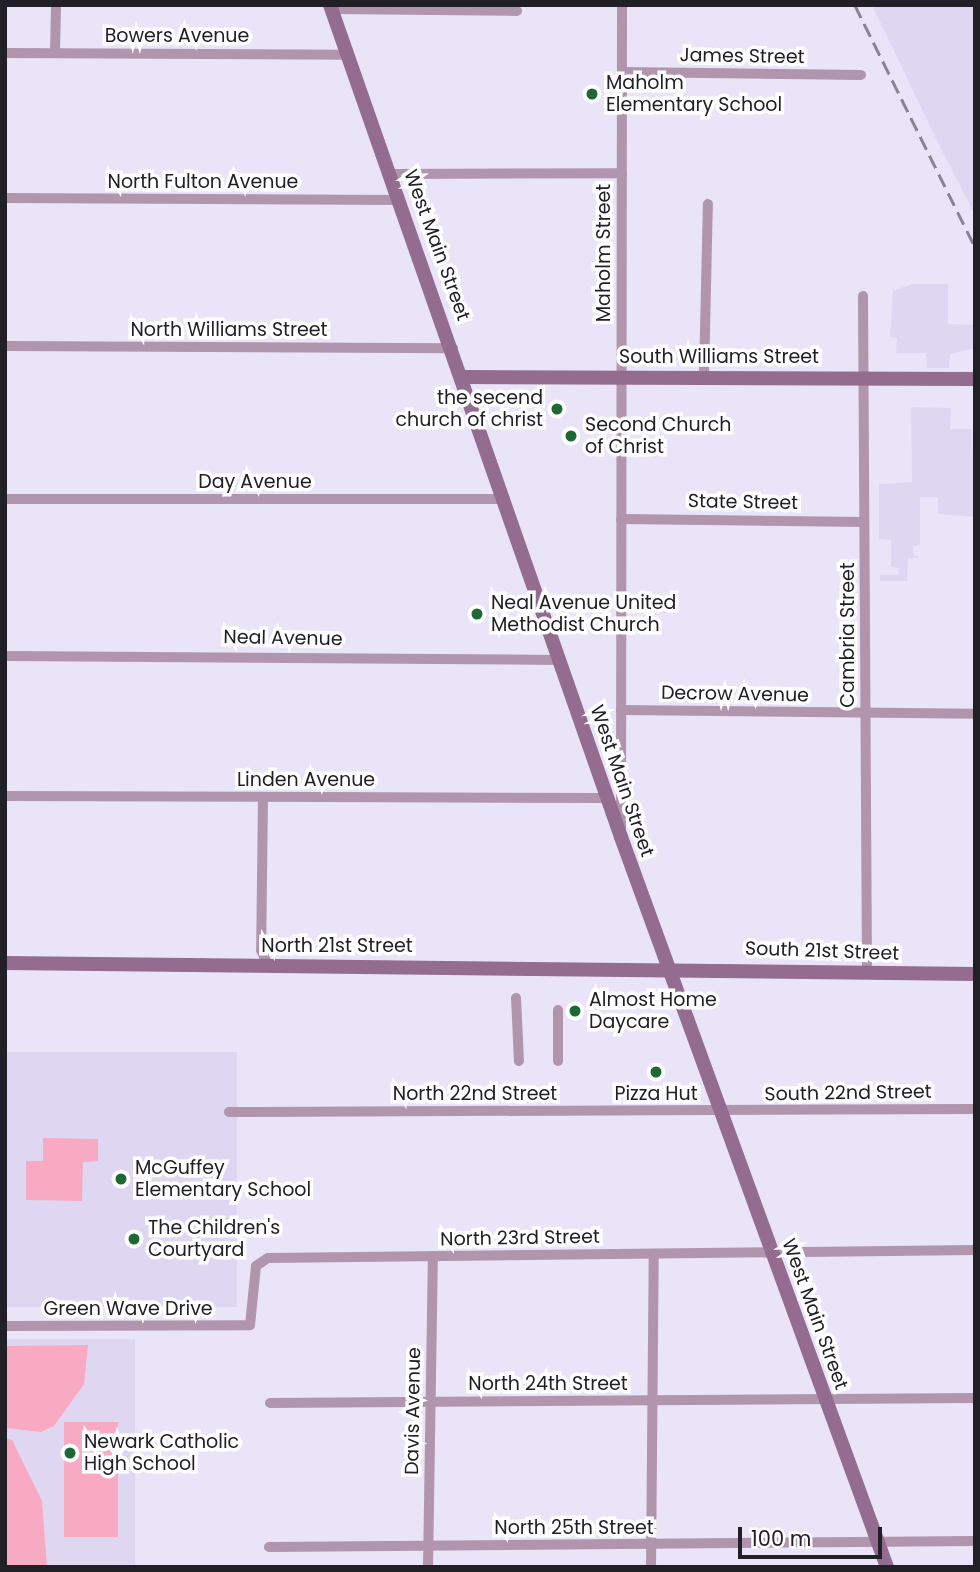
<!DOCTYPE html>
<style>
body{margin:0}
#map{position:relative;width:980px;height:1572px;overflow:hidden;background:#eae4f9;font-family:Poppins,sans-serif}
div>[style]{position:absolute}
.built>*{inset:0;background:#dfd7f2;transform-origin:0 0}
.green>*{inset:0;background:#f7aac1;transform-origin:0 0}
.street>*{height:10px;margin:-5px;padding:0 5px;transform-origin:5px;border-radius:5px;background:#b095ad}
.secondary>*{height:14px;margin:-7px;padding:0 7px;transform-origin:7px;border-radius:7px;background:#936c90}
.rail>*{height:2.5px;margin-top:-1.25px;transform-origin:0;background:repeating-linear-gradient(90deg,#878391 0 14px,transparent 0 21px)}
.dots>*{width:19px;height:19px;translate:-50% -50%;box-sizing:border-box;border:4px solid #fff;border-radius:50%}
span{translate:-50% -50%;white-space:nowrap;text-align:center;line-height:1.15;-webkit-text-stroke:7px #fff;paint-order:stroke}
.street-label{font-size:19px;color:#222027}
.poi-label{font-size:19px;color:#222027}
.left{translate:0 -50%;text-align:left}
.right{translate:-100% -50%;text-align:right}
.frame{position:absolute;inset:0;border:7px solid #222027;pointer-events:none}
.scale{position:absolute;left:738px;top:1527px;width:144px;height:32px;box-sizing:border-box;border:4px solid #222027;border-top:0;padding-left:9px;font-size:21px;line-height:24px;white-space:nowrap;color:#222027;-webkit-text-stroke:5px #fff;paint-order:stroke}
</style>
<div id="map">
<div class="built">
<i style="clip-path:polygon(872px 5px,975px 5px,975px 215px,938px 143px)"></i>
<i style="clip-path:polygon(912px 284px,948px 284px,948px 324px,975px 325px,975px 348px,950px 354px,949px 368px,927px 368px,926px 353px,896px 353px,897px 338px,890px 337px,893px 291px)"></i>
<i style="clip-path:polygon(911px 407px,951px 408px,950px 429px,972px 429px,975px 517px,938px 514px,938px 497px,920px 497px,920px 545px,913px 546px,913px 554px,920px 558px,908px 558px,907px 581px,880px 581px,880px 575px,898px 575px,899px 568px,891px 567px,891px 540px,879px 539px,879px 484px,912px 482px)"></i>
<i style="left:5px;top:1052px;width:232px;height:255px"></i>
<i style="left:5px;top:1339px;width:130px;height:228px"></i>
</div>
<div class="green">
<i style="clip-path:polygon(43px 1138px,98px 1139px,98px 1161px,83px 1162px,82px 1201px,26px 1200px,26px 1161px,43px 1161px)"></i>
<i style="clip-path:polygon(88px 1345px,84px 1384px,54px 1426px,41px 1432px,5px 1428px,5px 1346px)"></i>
<i style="left:64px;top:1422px;width:54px;height:115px"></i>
<i style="clip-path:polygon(5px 1438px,12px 1440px,42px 1501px,47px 1567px,5px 1567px)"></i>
</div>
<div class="street">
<i style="left:331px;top:9px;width:186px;rotate:0.6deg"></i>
<i style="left:5px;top:53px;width:343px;rotate:0.3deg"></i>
<i style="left:55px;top:53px;width:48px;rotate:-88.8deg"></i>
<i style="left:622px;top:72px;width:239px;rotate:0.7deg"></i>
<i style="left:391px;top:174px;width:231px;rotate:-0.2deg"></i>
<i style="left:5px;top:198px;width:395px;rotate:0.3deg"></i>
<i style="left:863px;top:296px;width:677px;rotate:89.66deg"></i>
<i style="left:5px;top:346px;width:448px;rotate:0.3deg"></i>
<i style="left:704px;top:375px;width:171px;rotate:-88.7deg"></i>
<i style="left:5px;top:499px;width:500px"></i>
<i style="left:621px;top:519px;width:243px;rotate:0.7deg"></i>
<i style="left:5px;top:656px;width:555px;rotate:0.41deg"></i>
<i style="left:621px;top:710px;width:354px;rotate:0.6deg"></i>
<i style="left:5px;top:796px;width:602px;rotate:0.19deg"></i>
<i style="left:263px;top:797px;width:153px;rotate:90.7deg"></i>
<i style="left:261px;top:950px;width:17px;rotate:65deg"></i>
<i style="left:621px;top:828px;width:823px;rotate:-89.93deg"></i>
<i style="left:516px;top:998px;width:63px;rotate:87.3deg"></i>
<i style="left:558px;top:1061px;width:51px;rotate:-90deg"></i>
<i style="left:229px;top:1112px;width:746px;rotate:-0.23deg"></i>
<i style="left:5px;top:1326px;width:245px;rotate:-0.2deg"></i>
<i style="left:250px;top:1325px;width:59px;rotate:-84.2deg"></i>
<i style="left:256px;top:1266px;width:14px;rotate:-34deg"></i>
<i style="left:268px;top:1258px;width:707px;rotate:-0.65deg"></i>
<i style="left:270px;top:1403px;width:705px;rotate:-0.41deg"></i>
<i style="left:269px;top:1547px;width:706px;rotate:-0.49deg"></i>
<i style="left:428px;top:1567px;width:311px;rotate:-89.1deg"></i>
<i style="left:651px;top:1567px;width:313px;rotate:-89.5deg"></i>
</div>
<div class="secondary">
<i style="left:330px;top:5px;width:881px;rotate:70.72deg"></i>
<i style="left:621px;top:837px;width:777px;rotate:69.98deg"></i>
<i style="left:463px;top:377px;width:512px;rotate:0.22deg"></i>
<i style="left:5px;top:963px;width:970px;rotate:0.65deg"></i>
</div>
<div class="rail">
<i style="left:855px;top:5px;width:270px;rotate:63.6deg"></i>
</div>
<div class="dots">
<i style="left:592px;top:94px;background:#1f6734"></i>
<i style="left:557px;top:409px;background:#1f6734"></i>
<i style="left:571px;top:436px;background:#1f6734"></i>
<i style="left:477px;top:614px;background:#1f6734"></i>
<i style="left:575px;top:1011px;background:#1f6734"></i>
<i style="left:656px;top:1072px;background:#1f6734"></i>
<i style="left:121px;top:1179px;background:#1f6734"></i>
<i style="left:134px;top:1239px;background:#1f6734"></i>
<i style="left:70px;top:1453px;background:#1f6734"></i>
</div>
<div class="street-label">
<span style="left:177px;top:36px">Bowers Avenue</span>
<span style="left:742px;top:56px;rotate:1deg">James Street</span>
<span style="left:203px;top:182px">North Fulton Avenue</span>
<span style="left:437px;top:245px;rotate:70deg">West Main Street</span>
<span style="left:604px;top:253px;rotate:-90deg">Maholm Street</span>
<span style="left:229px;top:330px">North Williams Street</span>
<span style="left:719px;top:357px">South Williams Street</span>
<span style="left:255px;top:482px">Day Avenue</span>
<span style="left:743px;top:502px;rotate:1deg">State Street</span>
<span style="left:848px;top:635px;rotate:-90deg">Cambria Street</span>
<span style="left:283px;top:638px;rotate:1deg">Neal Avenue</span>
<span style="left:735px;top:694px;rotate:1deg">Decrow Avenue</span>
<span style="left:306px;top:780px">Linden Avenue</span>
<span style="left:622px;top:781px;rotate:71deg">West Main Street</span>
<span style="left:337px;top:946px">North 21st Street</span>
<span style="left:822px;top:951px;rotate:2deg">South 21st Street</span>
<span style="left:848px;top:1093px;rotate:-1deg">South 22nd Street</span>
<span style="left:475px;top:1094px">North 22nd Street</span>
<span style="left:520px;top:1238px;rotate:-1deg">North 23rd Street</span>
<span style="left:128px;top:1309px">Green Wave Drive</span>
<span style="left:815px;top:1314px;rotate:70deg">West Main Street</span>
<span style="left:548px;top:1384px">North 24th Street</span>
<span style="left:413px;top:1411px;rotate:-89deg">Davis Avenue</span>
<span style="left:574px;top:1528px">North 25th Street</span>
</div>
<div class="poi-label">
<span class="left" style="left:606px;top:94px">Maholm<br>Elementary School</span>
<span class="right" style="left:543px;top:409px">the secend<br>church of christ</span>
<span class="left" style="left:585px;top:436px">Second Church<br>of Christ</span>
<span class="left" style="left:491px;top:614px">Neal Avenue United<br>Methodist Church</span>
<span class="left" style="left:589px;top:1011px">Almost Home<br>Daycare</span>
<span style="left:656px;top:1094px">Pizza Hut</span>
<span class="left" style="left:135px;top:1179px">McGuffey<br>Elementary School</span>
<span class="left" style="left:148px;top:1239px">The Children's<br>Courtyard</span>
<span class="left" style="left:84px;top:1453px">Newark Catholic<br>High School</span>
</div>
<div class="frame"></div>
<div class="scale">100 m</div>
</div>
